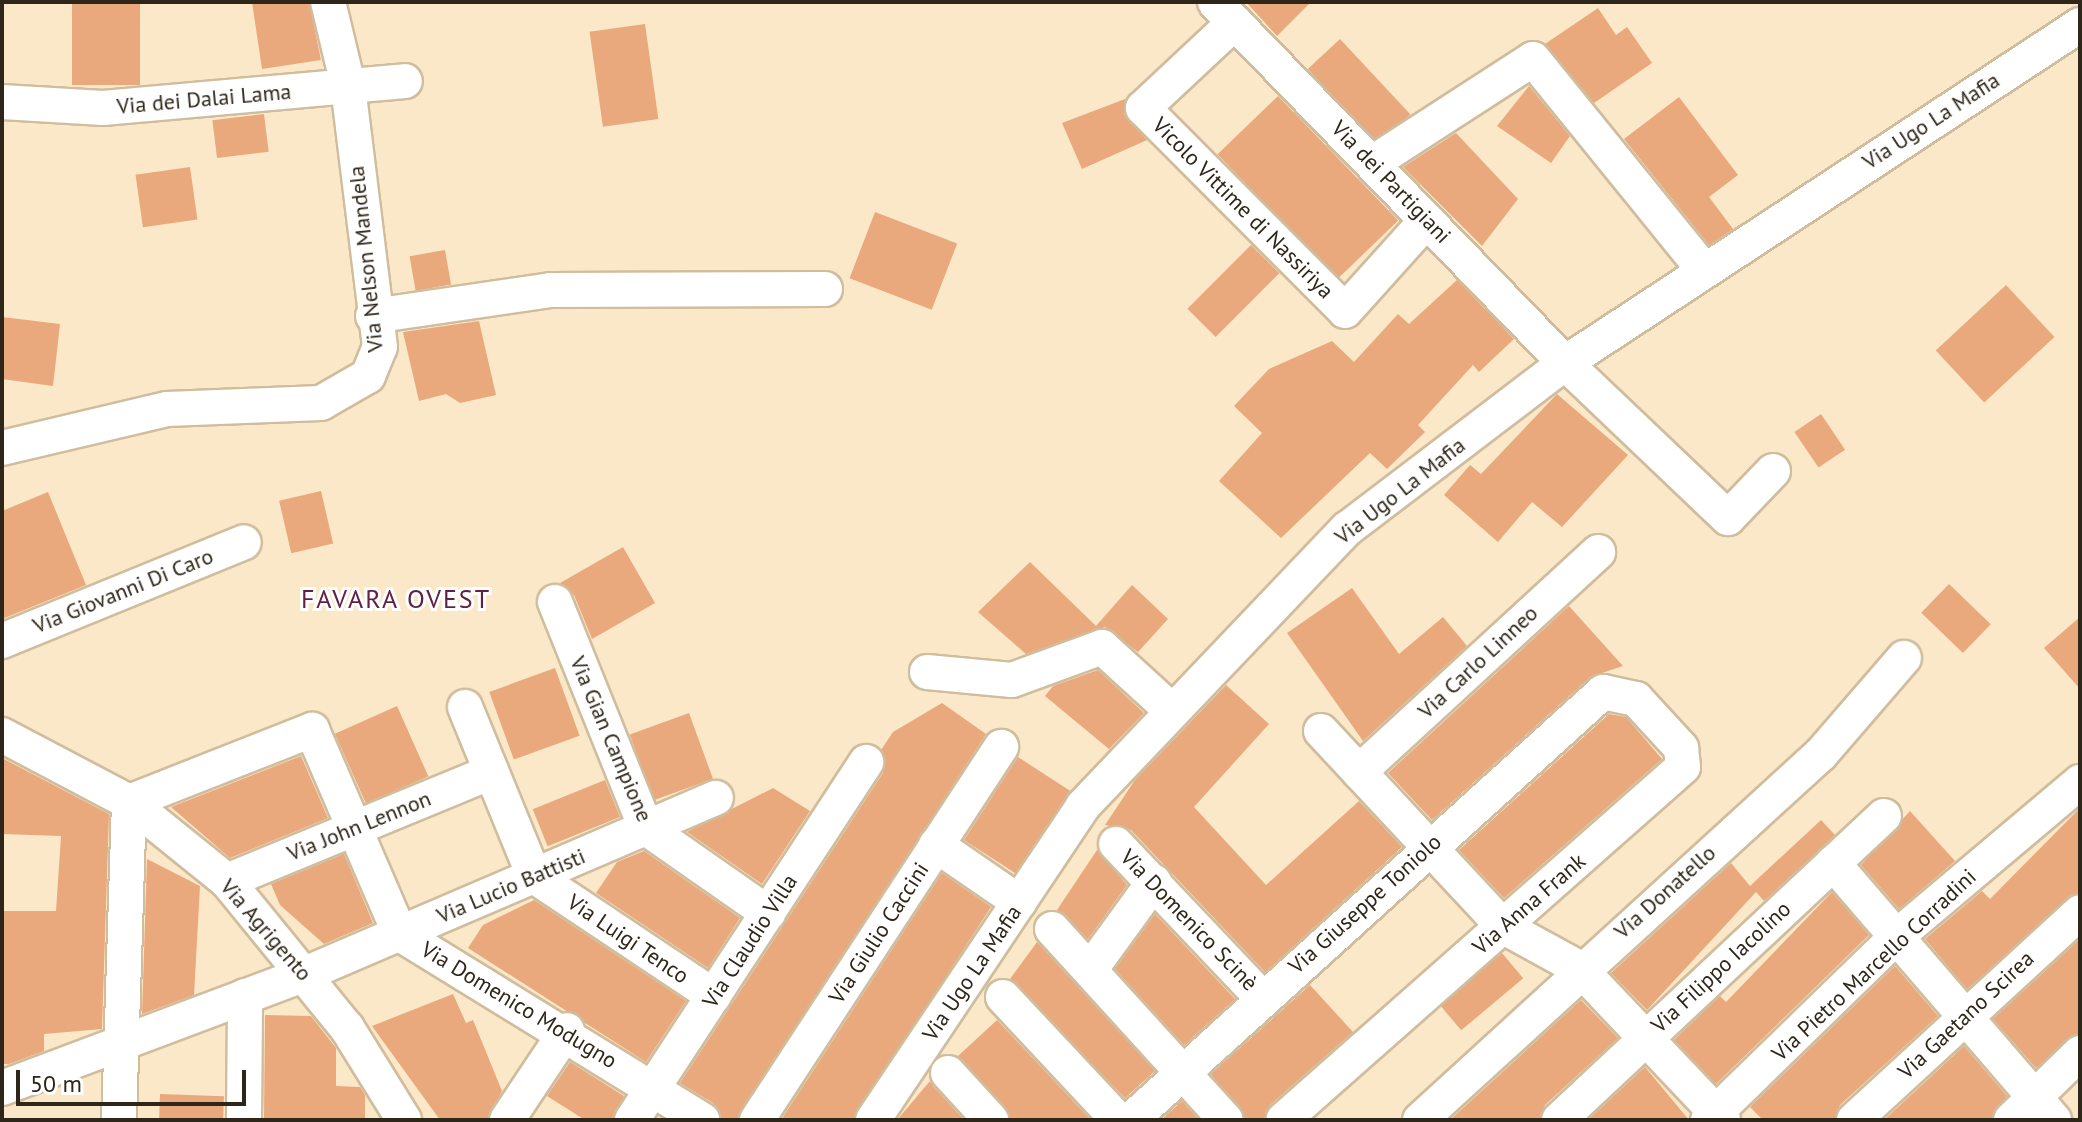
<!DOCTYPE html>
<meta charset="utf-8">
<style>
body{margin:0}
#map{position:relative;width:2082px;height:1122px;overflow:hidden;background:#fbe8c8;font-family:"PT Sans",sans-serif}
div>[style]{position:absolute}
.building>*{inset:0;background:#eaa87d;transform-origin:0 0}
.roads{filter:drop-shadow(2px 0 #cfbd9e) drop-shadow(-2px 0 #cfbd9e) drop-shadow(0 2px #cfbd9e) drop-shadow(0 -2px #cfbd9e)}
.minor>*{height:34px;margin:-17px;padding:0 17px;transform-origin:17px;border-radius:17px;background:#fff}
span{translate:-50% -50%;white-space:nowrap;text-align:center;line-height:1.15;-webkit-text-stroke:6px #fff;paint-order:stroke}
.street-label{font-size:22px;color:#2d2619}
.quarter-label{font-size:26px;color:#612142;letter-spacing:2px}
.frame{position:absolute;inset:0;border:4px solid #2d2619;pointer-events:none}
.scale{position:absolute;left:16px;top:1070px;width:230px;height:36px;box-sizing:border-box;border:4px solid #2d2619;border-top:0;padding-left:10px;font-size:24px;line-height:28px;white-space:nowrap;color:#2d2619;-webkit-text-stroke:6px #fff;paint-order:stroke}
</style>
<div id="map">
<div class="building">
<i style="left:72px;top:2px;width:68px;height:83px"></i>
<i style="clip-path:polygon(252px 2px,309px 2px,321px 60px,262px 69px)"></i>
<i style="clip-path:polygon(1246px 2px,1311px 2px,1277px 36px)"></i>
<i style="clip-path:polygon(1598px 8px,1616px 35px,1627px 27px,1652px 63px,1594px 103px,1545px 44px)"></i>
<i style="left:645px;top:24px;width:96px;height:56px;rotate:82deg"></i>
<i style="left:1340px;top:39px;width:103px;height:44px;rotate:47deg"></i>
<i style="clip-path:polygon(1529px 86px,1570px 136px,1551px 163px,1497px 126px)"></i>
<i style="left:1278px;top:96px;width:173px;height:84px;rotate:46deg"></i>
<i style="clip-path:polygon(1679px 97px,1738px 175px,1709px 197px,1733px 229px,1709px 245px,1624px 139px)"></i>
<i style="clip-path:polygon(1125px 99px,1124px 114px,1147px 140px,1082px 169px,1062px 123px)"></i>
<i style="left:264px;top:114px;width:38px;height:52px;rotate:83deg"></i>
<i style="clip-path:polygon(1456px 133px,1518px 199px,1482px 246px,1403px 167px)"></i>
<i style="left:190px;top:167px;width:53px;height:55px;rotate:82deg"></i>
<i style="left:875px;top:212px;width:88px;height:71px;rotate:21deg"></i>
<i style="left:1251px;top:245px;width:40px;height:90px;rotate:45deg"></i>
<i style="left:445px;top:250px;width:35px;height:36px;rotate:80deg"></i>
<i style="clip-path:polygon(1457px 280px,1514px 339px,1479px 372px,1473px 365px,1418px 425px,1425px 432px,1387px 469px,1370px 453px,1281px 538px,1219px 481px,1262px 433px,1234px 406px,1269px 369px,1332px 341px,1354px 362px,1398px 314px,1409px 324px)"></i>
<i style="left:2006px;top:285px;width:71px;height:96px;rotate:47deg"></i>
<i style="clip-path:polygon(2px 317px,60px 324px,53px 386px,2px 379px)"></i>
<i style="clip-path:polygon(479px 321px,496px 395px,460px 403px,446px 394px,419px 401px,403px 332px)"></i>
<i style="clip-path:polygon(1557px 394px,1628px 455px,1562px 527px,1532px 502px,1498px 542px,1444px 495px,1470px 465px,1481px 474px)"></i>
<i style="left:1821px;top:414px;width:43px;height:32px;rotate:56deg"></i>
<i style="left:321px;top:491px;width:54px;height:43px;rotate:77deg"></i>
<i style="clip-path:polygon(48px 492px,86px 585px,2px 619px,2px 511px)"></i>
<i style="clip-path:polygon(623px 547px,655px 603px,592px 639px,574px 595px,560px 583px)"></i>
<i style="clip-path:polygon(1030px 562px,1096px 626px,1132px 585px,1168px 619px,1138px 652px,1105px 627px,1026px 654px,978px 612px)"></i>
<i style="left:1949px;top:584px;width:58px;height:40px;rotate:44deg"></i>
<i style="clip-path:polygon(1352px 588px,1399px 654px,1443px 617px,1467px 646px,1363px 741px,1287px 633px)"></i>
<i style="clip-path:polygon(1569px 606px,1623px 666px,1590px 677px,1432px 820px,1388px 773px)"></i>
<i style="clip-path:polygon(2080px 617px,2080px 689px,2044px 648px)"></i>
<i style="left:555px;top:668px;width:72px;height:70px;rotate:70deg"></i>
<i style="clip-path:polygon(1098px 670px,1144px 713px,1109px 749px,1045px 696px,1053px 686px)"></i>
<i style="clip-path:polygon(1226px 685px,1269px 724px,1194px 807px,1266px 885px,1359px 801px,1402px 847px,1265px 972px,1131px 830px,1105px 825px,1135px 780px)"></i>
<i style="clip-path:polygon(942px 703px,986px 734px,737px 1120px,722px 1120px,713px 1103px,680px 1083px,883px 773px,881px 750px,893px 732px)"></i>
<i style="left:397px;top:706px;width:77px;height:68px;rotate:66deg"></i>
<i style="left:689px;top:713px;width:70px;height:63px;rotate:70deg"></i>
<i style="clip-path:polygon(1609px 714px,1626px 717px,1662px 759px,1504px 898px,1459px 850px)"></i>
<i style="clip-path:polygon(301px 756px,328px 818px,230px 858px,171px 807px)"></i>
<i style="left:1018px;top:757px;width:62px;height:99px;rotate:33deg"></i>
<i style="clip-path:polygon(2px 758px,109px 814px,102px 1029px,44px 1034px,44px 1051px,9px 1064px,2px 1064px,2px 911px,56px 911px,61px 836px,2px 834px)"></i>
<i style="left:605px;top:780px;width:40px;height:78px;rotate:68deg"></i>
<i style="clip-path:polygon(773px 788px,810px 811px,762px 884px,687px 832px)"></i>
<i style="clip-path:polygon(2080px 808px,2080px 893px,1967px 989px,1925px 939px,1982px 891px,1990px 899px)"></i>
<i style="clip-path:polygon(1910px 811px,1955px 861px,1899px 909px,1861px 865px)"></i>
<i style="clip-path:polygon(1821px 820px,1835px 835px,1764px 901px,1756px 892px,1647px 1010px,1611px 973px,1731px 863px,1750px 886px)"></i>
<i style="clip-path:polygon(1097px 850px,1127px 885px,1088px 939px,1057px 910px)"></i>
<i style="clip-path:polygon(644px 851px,740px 918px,708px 968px,596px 893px,617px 862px)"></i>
<i style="clip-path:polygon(344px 854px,373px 923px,324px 944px,280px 905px,271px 884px)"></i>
<i style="clip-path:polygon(147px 859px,200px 886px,194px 995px,142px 1014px)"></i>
<i style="clip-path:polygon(942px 873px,991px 907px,853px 1120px,781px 1120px)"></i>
<i style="clip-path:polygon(1832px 892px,1869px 935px,1716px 1084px,1674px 1040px,1720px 996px,1726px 1002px)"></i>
<i style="clip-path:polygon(534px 900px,686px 1001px,646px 1062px,468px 948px,483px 925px)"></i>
<i style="clip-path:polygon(1155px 914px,1235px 999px,1184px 1045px,1115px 969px)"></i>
<i style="clip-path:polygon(2080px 939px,2080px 1034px,2036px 1068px,1993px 1019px)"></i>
<i style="clip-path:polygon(1037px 942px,1155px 1071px,1125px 1098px,1010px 979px)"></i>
<i style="left:1502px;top:953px;width:33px;height:81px;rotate:50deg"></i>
<i style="clip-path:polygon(1895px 966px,1938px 1016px,1840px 1105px,1835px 1120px,1763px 1120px,1750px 1107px)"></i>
<i style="clip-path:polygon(1310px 985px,1353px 1032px,1270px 1105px,1264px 1120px,1245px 1120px,1211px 1074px)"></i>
<i style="clip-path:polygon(453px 994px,466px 1023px,473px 1020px,502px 1091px,487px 1120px,440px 1120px,372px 1026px)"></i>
<i style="clip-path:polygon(1581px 1000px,1618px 1038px,1545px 1105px,1540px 1120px,1450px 1120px)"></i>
<i style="clip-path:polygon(265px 1015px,311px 1016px,336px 1048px,336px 1086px,360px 1087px,365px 1095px,365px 1120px,264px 1120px)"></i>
<i style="clip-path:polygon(997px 1020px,1091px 1120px,1010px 1120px,958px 1056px)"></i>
<i style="clip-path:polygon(1964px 1046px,2007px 1096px,1992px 1120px,1884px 1120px)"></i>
<i style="clip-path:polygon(570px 1062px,624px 1096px,612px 1120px,585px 1120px,547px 1096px)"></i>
<i style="clip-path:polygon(1645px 1067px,1689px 1120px,1588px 1120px)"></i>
<i style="clip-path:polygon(930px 1081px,933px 1086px,964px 1120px,897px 1120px)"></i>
<i style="left:160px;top:1094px;width:64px;height:26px;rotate:2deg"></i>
<i style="clip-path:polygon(1182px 1101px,1199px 1120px,1161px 1120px)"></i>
</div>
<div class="roads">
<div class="minor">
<i style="left:1215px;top:2px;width:503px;rotate:45.89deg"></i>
<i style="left:1565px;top:363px;width:225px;rotate:43.6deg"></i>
<i style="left:1728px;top:518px;width:65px;rotate:-46.2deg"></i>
<i style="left:1235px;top:22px;width:126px;rotate:136.9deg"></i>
<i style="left:1143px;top:108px;width:286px;rotate:45.1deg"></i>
<i style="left:1345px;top:311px;width:122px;rotate:-48deg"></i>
<i style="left:2px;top:102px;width:101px;rotate:3.4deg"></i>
<i style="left:103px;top:108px;width:303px;rotate:-5.1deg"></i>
<i style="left:1374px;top:162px;width:189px;rotate:-32.9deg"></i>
<i style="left:1533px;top:59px;width:272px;rotate:51deg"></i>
<i style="left:373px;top:316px;width:180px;rotate:-8.3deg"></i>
<i style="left:551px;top:290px;width:274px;rotate:-0.2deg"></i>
<i style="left:2px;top:448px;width:170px;rotate:-13.3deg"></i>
<i style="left:167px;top:409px;width:154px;rotate:-2.2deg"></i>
<i style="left:321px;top:403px;width:54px;rotate:-29.9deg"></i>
<i style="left:368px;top:376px;width:31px;rotate:-68deg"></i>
<i style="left:380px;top:347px;width:264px;rotate:-97deg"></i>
<i style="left:348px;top:85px;width:85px;rotate:-103.5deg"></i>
<i style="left:555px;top:602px;width:244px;rotate:68.1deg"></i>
<i style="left:646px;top:828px;width:149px;rotate:34.9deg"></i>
<i style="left:2px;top:641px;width:261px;rotate:-22.2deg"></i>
<i style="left:927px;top:672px;width:85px;rotate:5.4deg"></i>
<i style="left:1012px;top:680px;width:96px;rotate:-20.1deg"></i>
<i style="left:1102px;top:647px;width:92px;rotate:42.4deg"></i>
<i style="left:465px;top:707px;width:183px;rotate:67.8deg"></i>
<i style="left:534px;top:876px;width:216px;rotate:33.7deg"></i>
<i style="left:1321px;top:731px;width:268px;rotate:47deg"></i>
<i style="left:1504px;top:927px;width:85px;rotate:28.7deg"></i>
<i style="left:1579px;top:968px;width:209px;rotate:46.5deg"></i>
<i style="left:2px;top:735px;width:144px;rotate:27.8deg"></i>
<i style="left:129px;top:802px;width:126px;rotate:38.9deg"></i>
<i style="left:227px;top:881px;width:190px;rotate:50.8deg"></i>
<i style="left:347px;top:1028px;width:108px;rotate:58.2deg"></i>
<i style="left:1359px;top:772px;width:325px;rotate:-42.6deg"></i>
<i style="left:1116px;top:844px;width:211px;rotate:46.5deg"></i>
<i style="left:936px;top:845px;width:101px;rotate:34.5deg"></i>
<i style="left:1833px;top:863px;width:339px;rotate:49.3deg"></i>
<i style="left:227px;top:881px;width:286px;rotate:-22.4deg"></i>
<i style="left:1052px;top:929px;width:258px;rotate:47.7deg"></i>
<i style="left:1090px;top:970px;width:109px;rotate:-54deg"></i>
<i style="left:1003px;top:997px;width:168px;rotate:46.9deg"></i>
<i style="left:948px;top:1073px;width:64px;rotate:47.5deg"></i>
<i style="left:2px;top:1088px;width:324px;rotate:-20.6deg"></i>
<i style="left:305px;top:974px;width:447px;rotate:-23.2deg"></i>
<i style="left:119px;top:1120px;width:318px;rotate:-88.2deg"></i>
<i style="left:129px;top:802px;width:197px;rotate:-21.5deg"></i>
<i style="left:312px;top:730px;width:222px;rotate:66.7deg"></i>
<i style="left:400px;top:934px;width:355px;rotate:31.6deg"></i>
<i style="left:244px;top:1120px;width:124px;rotate:-89.5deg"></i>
<i style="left:507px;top:1120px;width:108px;rotate:-56.3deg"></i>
<i style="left:632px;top:1120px;width:428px;rotate:-56.8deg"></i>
<i style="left:757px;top:1120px;width:446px;rotate:-56.8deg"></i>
<i style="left:873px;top:1120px;width:378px;rotate:-56.2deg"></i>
<i style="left:1083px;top:806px;width:383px;rotate:-46.4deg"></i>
<i style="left:1347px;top:529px;width:274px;rotate:-37.3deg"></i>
<i style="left:1565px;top:363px;width:616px;rotate:-33.28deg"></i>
<i style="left:1131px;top:1120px;width:637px;rotate:-42.2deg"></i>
<i style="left:1603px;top:692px;width:34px;rotate:12deg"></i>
<i style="left:1636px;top:699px;width:67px;rotate:47.4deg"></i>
<i style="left:1681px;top:748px;width:19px;rotate:84deg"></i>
<i style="left:1683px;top:767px;width:533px;rotate:138.57deg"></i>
<i style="left:1420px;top:1120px;width:543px;rotate:-42.39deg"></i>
<i style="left:1821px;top:754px;width:127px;rotate:-49.2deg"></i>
<i style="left:1559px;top:1120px;width:445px;rotate:-43.1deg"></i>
<i style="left:1708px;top:1120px;width:262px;rotate:-44.2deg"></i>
<i style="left:1896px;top:937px;width:241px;rotate:-40.1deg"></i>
<i style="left:1854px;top:1120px;width:307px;rotate:-42.6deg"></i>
<i style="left:2011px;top:1120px;width:96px;rotate:-44.2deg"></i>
</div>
</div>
<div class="street-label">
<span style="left:204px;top:99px;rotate:-5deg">Via dei Dalai Lama</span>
<span style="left:1931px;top:121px;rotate:-33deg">Via Ugo La Mafia</span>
<span style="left:1391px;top:182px;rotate:46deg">Via dei Partigiani</span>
<span style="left:1243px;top:208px;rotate:45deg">Vicolo Vittime di Nassiriya</span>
<span style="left:366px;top:259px;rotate:-96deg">Via Nelson Mandela</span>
<span style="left:1400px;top:491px;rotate:-38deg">Via Ugo La Mafia</span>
<span style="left:123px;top:591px;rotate:-22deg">Via Giovanni Di Caro</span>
<span style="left:1478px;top:662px;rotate:-43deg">Via Carlo Linneo</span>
<span style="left:611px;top:739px;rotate:67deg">Via Gian Campione</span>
<span style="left:359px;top:826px;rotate:-22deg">Via John Lennon</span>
<span style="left:511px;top:886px;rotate:-23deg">Via Lucio Battisti</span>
<span style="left:1665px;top:892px;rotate:-42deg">Via Donatello</span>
<span style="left:1365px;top:904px;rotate:-42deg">Via Giuseppe Toniolo</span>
<span style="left:1529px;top:904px;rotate:-41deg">Via Anna Frank</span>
<span style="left:1189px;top:920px;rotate:46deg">Via Domenico Scinè</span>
<span style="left:266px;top:930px;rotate:49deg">Via Agrigento</span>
<span style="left:879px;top:933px;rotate:-57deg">Via Giulio Caccini</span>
<span style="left:628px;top:939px;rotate:34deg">Via Luigi Tenco</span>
<span style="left:750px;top:941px;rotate:-57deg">Via Claudio Villa</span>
<span style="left:1874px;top:965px;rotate:-43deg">Via Pietro Marcello Corradini</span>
<span style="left:1721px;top:967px;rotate:-43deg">Via Filippo Iacolino</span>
<span style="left:972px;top:973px;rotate:-56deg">Via Ugo La Mafia</span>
<span style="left:519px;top:1005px;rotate:31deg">Via Domenico Modugno</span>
<span style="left:1966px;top:1015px;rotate:-43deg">Via Gaetano Scirea</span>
</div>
<div class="quarter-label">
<span style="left:396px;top:599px">FAVARA OVEST</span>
</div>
<div class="frame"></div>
<div class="scale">50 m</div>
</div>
